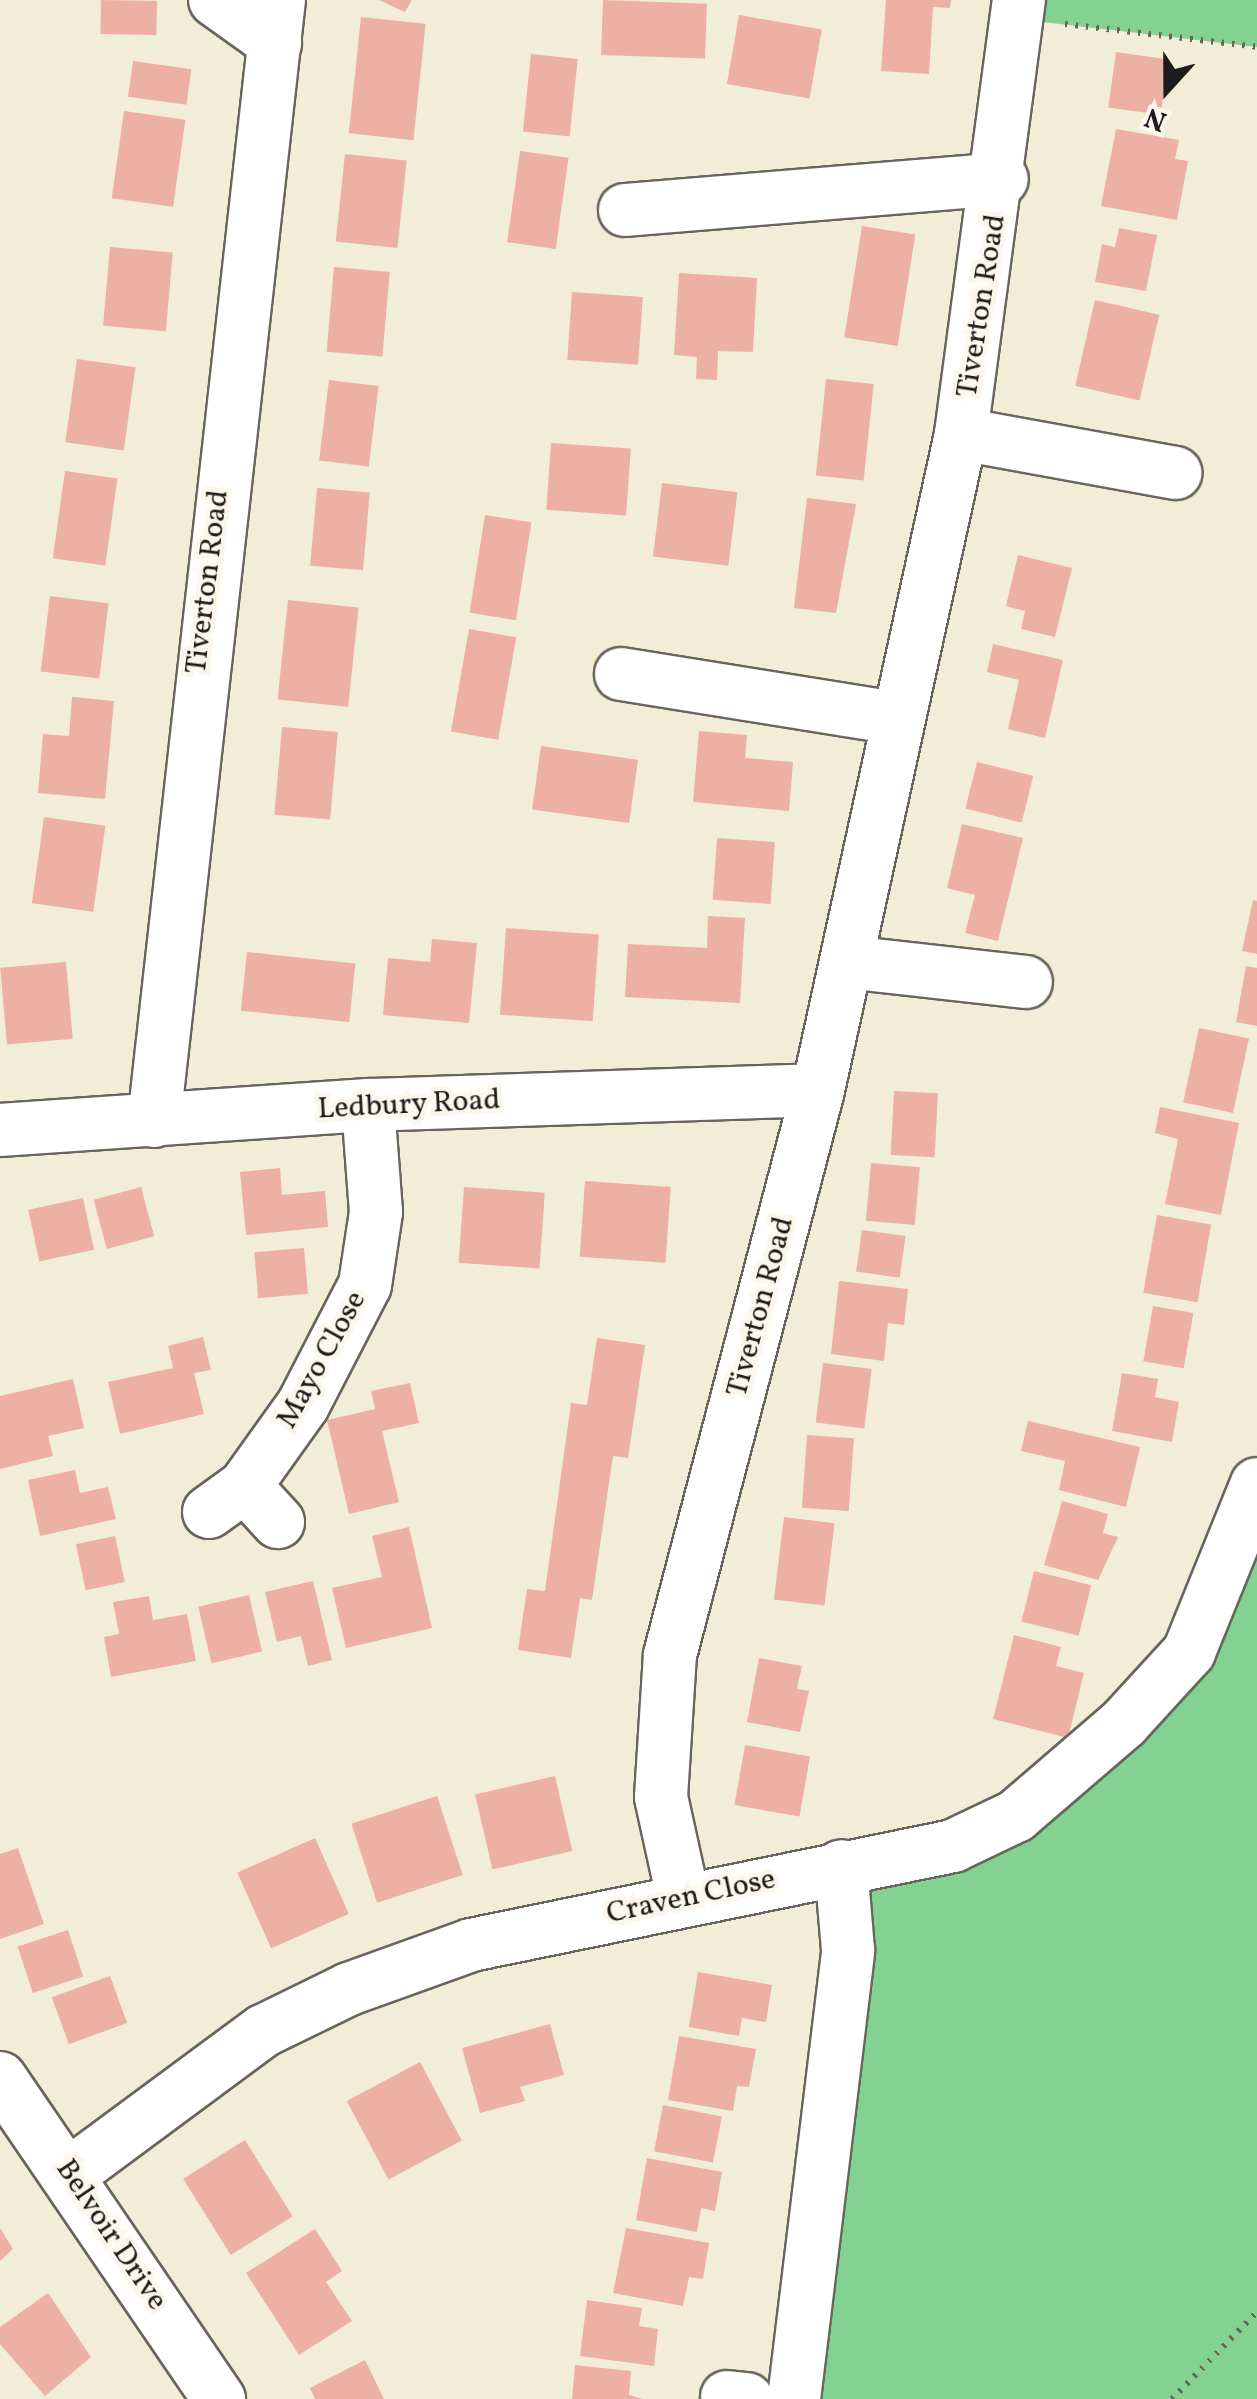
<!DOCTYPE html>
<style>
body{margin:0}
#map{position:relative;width:1257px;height:2399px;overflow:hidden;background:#f2edd6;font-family:Vollkorn,serif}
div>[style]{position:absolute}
.green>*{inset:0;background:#83d291}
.building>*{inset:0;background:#ecb1a4;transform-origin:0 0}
.path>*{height:6px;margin-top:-3px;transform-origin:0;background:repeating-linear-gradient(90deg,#67655d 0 2.5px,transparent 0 10.5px)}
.roads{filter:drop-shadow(2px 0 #67655d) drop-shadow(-2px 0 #67655d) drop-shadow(0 2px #67655d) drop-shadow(0 -2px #67655d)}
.minor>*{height:52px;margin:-26px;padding:0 26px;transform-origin:26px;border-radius:26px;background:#fff}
span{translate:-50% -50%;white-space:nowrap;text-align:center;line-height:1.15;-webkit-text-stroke:10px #fbf7ec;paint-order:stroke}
.street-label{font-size:30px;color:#1c1c1c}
.north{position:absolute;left:1117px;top:40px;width:100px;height:100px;-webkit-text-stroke:8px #fbf7ec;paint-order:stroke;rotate:201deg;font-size:28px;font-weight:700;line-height:40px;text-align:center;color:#1c1c1c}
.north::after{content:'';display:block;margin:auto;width:35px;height:45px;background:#1c1c1c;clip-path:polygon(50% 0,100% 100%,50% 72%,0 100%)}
</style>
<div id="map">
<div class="green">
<i style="clip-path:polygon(1019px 0,1257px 0,1257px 47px,1017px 19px)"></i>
<i style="clip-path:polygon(1257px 1462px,1257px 2399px,791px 2399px,841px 1866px,953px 1846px,1189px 1652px)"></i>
</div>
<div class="building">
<i style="left:101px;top:0;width:56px;height:34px;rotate:1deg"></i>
<i style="clip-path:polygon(379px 0,412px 0,405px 12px)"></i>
<i style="left:603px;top:0;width:104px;height:55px;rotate:2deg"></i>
<i style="clip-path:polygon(886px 0,951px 0,950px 8px,933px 7px,929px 74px,881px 71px)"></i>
<i style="left:739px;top:15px;width:84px;height:70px;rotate:10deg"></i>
<i style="left:361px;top:17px;width:65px;height:117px;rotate:6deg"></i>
<i style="left:1116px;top:52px;width:53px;height:56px;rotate:8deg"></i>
<i style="left:531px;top:54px;width:47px;height:78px;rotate:6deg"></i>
<i style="left:133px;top:61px;width:59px;height:36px;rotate:8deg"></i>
<i style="left:124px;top:111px;width:62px;height:88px;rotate:8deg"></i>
<i style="clip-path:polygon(1116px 129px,1179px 140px,1175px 159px,1188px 161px,1177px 220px,1101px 206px)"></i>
<i style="left:520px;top:151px;width:49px;height:92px;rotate:8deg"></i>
<i style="left:345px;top:154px;width:62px;height:88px;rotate:6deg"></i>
<i style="left:862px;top:226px;width:54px;height:113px;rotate:9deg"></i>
<i style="clip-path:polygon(1119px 228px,1157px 235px,1146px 291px,1095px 282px,1102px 244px,1115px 247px)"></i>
<i style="left:110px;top:247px;width:63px;height:79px;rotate:5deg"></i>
<i style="left:334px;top:267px;width:56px;height:85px;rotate:5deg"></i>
<i style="clip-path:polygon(679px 273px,757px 278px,753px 352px,718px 351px,717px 380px,696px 379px,697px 357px,674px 355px)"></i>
<i style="left:572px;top:292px;width:71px;height:68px;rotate:4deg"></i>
<i style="left:1095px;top:300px;width:66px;height:88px;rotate:13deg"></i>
<i style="left:77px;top:359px;width:59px;height:84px;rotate:8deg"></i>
<i style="left:826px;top:379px;width:48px;height:97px;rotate:6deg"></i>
<i style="left:329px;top:380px;width:50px;height:81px;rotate:7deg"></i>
<i style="left:551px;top:443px;width:80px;height:67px;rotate:4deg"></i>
<i style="left:65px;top:471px;width:53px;height:88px;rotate:8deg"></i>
<i style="left:662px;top:483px;width:76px;height:74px;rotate:7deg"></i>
<i style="left:317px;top:488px;width:53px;height:78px;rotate:5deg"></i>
<i style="clip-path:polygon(807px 498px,856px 504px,836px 613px,794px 608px)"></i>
<i style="left:485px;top:515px;width:47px;height:99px;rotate:9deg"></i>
<i style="clip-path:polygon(1018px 555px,1072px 568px,1055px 637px,1021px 629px,1025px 611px,1006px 606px)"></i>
<i style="left:50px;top:596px;width:59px;height:76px;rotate:7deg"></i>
<i style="left:288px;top:600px;width:71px;height:100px;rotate:6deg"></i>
<i style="left:469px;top:629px;width:48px;height:104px;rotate:10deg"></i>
<i style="clip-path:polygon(993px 644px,1063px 660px,1045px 738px,1008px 729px,1019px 680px,987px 672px)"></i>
<i style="clip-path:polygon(72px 697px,114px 701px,105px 799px,38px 793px,43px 734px,69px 736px)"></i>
<i style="left:282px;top:727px;width:56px;height:88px;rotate:5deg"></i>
<i style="clip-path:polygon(699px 731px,747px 735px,745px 758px,793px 762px,789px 811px,693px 802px)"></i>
<i style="left:541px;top:746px;width:98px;height:64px;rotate:8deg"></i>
<i style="left:977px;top:762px;width:58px;height:48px;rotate:14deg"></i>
<i style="left:44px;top:817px;width:62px;height:87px;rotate:8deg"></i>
<i style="clip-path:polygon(962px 824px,1023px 838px,998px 941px,965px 933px,975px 895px,947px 888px)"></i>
<i style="left:717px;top:838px;width:58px;height:62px;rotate:4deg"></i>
<i style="clip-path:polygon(1253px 900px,1257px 901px,1257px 954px,1242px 951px)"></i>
<i style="clip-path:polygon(708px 916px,745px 918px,740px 1003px,625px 997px,628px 944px,707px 948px)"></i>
<i style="left:506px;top:928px;width:93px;height:87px;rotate:4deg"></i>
<i style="clip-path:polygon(432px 939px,477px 943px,469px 1023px,383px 1015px,388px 958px,430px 962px)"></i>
<i style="left:247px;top:952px;width:109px;height:59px;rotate:6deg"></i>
<i style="left:66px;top:962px;width:77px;height:66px;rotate:85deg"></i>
<i style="clip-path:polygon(1246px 966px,1257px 968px,1257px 1026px,1236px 1022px)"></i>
<i style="left:1199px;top:1028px;width:51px;height:76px;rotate:12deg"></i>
<i style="left:894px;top:1091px;width:44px;height:64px;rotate:3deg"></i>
<i style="clip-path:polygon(1160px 1107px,1239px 1123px,1221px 1215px,1165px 1204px,1178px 1139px,1155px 1133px)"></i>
<i style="left:871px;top:1163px;width:49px;height:58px;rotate:5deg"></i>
<i style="clip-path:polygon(280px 1168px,282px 1195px,325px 1191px,328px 1227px,246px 1235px,240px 1172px)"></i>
<i style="left:585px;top:1181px;width:86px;height:76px;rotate:4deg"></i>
<i style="left:141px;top:1187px;width:51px;height:49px;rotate:75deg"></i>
<i style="left:464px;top:1187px;width:81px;height:76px;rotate:4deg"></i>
<i style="left:83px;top:1198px;width:53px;height:56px;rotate:78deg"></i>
<i style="left:1157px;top:1215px;width:55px;height:79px;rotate:10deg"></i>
<i style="left:862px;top:1230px;width:44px;height:42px;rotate:8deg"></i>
<i style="left:304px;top:1248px;width:46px;height:50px;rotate:85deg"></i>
<i style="clip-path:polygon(839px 1281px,908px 1289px,904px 1325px,888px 1323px,884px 1361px,831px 1354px)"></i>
<i style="left:1153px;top:1306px;width:41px;height:56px;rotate:10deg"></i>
<i style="clip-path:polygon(203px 1337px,211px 1370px,194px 1373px,204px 1414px,120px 1434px,108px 1382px,173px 1368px,168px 1346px)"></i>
<i style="clip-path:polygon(597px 1338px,645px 1345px,628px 1458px,613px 1456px,592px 1600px,580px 1598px,571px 1658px,518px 1650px,527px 1589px,545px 1591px,571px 1403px,587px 1405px)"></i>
<i style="left:823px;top:1363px;width:49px;height:60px;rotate:7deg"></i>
<i style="clip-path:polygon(1122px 1373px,1158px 1379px,1155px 1397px,1179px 1402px,1172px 1442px,1112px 1431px)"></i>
<i style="clip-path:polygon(73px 1379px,84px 1428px,48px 1436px,53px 1456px,0 1469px,0 1396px)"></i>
<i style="clip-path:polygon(410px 1383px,419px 1423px,382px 1431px,399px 1502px,349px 1514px,327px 1420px,375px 1409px,371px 1391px)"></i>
<i style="clip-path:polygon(1028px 1421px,1140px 1447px,1126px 1507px,1059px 1490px,1065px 1461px,1021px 1451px)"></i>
<i style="left:807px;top:1435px;width:47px;height:73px;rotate:4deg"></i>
<i style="clip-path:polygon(75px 1470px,80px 1493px,108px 1487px,116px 1519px,40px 1536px,28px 1480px)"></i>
<i style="clip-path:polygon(1062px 1501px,1108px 1514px,1103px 1533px,1118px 1537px,1098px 1580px,1044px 1565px)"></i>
<i style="left:784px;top:1517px;width:51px;height:83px;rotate:7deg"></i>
<i style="clip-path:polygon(409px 1527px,432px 1628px,346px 1648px,332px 1588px,382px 1577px,372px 1536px)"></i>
<i style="left:115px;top:1536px;width:47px;height:40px;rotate:78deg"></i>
<i style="left:1034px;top:1571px;width:59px;height:52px;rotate:14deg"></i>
<i style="clip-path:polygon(313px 1581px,332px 1660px,308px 1666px,301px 1636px,277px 1642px,265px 1592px)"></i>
<i style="left:249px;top:1595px;width:58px;height:52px;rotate:77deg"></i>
<i style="clip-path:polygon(149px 1596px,153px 1620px,187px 1614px,196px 1661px,111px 1677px,104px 1637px,119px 1634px,113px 1602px)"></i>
<i style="clip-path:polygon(1014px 1635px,1061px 1647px,1056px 1666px,1084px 1673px,1068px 1738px,993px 1719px)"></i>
<i style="clip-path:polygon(759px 1658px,802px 1666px,797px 1689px,809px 1691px,800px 1732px,747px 1722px)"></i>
<i style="left:745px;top:1745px;width:66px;height:61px;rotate:10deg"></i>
<i style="left:555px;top:1776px;width:77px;height:82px;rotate:77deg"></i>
<i style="left:437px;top:1796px;width:83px;height:90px;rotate:72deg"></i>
<i style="left:315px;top:1838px;width:83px;height:85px;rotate:66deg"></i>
<i style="clip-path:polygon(18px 1848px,44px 1924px,0 1939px,0 1854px)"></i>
<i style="left:68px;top:1930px;width:49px;height:53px;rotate:72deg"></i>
<i style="clip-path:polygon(698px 1972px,772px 1985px,766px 2022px,742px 2018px,739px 2036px,689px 2027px)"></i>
<i style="left:110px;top:1976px;width:50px;height:62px;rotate:70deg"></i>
<i style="clip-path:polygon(550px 2024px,564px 2075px,520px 2087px,525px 2101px,480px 2113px,462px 2048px)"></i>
<i style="clip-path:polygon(679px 2036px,756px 2049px,749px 2087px,737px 2086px,733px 2111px,668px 2100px)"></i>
<i style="left:420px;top:2062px;width:89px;height:83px;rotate:62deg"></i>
<i style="left:663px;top:2105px;width:60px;height:47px;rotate:11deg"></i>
<i style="left:245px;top:2140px;width:90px;height:73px;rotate:58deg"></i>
<i style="clip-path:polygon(647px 2158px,722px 2172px,715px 2211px,701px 2208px,697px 2232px,636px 2220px)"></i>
<i style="clip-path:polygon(0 2228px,13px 2249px,0 2261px)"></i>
<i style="clip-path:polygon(626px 2228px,709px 2243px,703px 2279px,689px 2277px,683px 2306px,613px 2293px)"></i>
<i style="clip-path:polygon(315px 2229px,342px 2271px,326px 2282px,352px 2321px,299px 2355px,246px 2273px)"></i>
<i style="clip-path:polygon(48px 2293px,91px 2357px,45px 2396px,0 2344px,0 2327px)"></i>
<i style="clip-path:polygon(587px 2300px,642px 2308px,639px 2326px,658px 2329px,654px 2366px,580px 2356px)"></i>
<i style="clip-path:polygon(365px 2360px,384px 2399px,315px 2399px,310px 2388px)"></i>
<i style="clip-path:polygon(575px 2365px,631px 2371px,629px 2395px,642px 2399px,572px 2399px)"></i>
</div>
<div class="path">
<i style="left:1065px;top:24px;width:193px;rotate:6.8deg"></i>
<i style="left:1172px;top:2399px;width:122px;rotate:-45.7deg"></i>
</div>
<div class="roads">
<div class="minor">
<i style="left:215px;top:0;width:74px;rotate:35.6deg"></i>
<i style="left:625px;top:210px;width:378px;rotate:-4.7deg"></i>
<i style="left:961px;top:434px;width:218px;rotate:10.3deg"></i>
<i style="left:621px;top:674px;width:278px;rotate:9.1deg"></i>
<i style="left:847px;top:962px;width:180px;rotate:6.4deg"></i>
<i style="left:154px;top:1121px;width:1128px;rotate:-83.64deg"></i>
<i style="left:0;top:1130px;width:369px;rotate:-3.9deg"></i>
<i style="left:368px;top:1105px;width:450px;rotate:-1.9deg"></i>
<i style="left:245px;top:1486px;width:49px;rotate:47.5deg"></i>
<i style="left:209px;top:1512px;width:44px;rotate:-35.8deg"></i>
<i style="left:245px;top:1486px;width:100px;rotate:-54.4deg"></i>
<i style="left:303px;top:1405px;width:135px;rotate:-62.7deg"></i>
<i style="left:365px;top:1285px;width:74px;rotate:-81.4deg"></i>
<i style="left:376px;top:1212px;width:107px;rotate:-94.3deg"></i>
<i style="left:683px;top:1897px;width:102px;rotate:-102.4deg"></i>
<i style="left:661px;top:1797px;width:142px;rotate:-86.4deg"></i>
<i style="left:670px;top:1655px;width:584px;rotate:-75.32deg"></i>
<i style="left:818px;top:1090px;width:671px;rotate:-77.7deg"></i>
<i style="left:961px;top:434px;width:438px;rotate:-82.4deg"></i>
<i style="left:0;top:2078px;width:389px;rotate:55.7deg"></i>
<i style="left:71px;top:2173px;width:239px;rotate:-36.5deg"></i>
<i style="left:263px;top:2031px;width:96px;rotate:-26deg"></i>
<i style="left:349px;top:1989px;width:130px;rotate:-19.8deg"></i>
<i style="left:471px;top:1945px;width:492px;rotate:-11.6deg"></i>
<i style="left:953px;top:1846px;width:70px;rotate:-25.5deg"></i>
<i style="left:1016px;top:1816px;width:143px;rotate:-40.7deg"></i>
<i style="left:1124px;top:1723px;width:96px;rotate:-47.5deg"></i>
<i style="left:1189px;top:1652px;width:181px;rotate:-68deg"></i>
<i style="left:727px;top:2397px;width:20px;rotate:6deg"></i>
<i style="left:794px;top:2399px;width:452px;rotate:-83.1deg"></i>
<i style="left:848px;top:1950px;width:84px;rotate:-94.8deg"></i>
</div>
</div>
<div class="street-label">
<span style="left:982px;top:306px;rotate:-81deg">Tiverton Road</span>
<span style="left:208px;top:582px;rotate:-83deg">Tiverton Road</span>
<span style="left:409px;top:1105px;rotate:-3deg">Ledbury Road</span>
<span style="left:761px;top:1307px;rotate:-75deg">Tiverton Road</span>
<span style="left:322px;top:1360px;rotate:-61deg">Mayo Close</span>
<span style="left:691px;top:1897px;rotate:-12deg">Craven Close</span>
<span style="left:111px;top:2235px;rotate:56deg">Belvoir Drive</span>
</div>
<div class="north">N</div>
</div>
